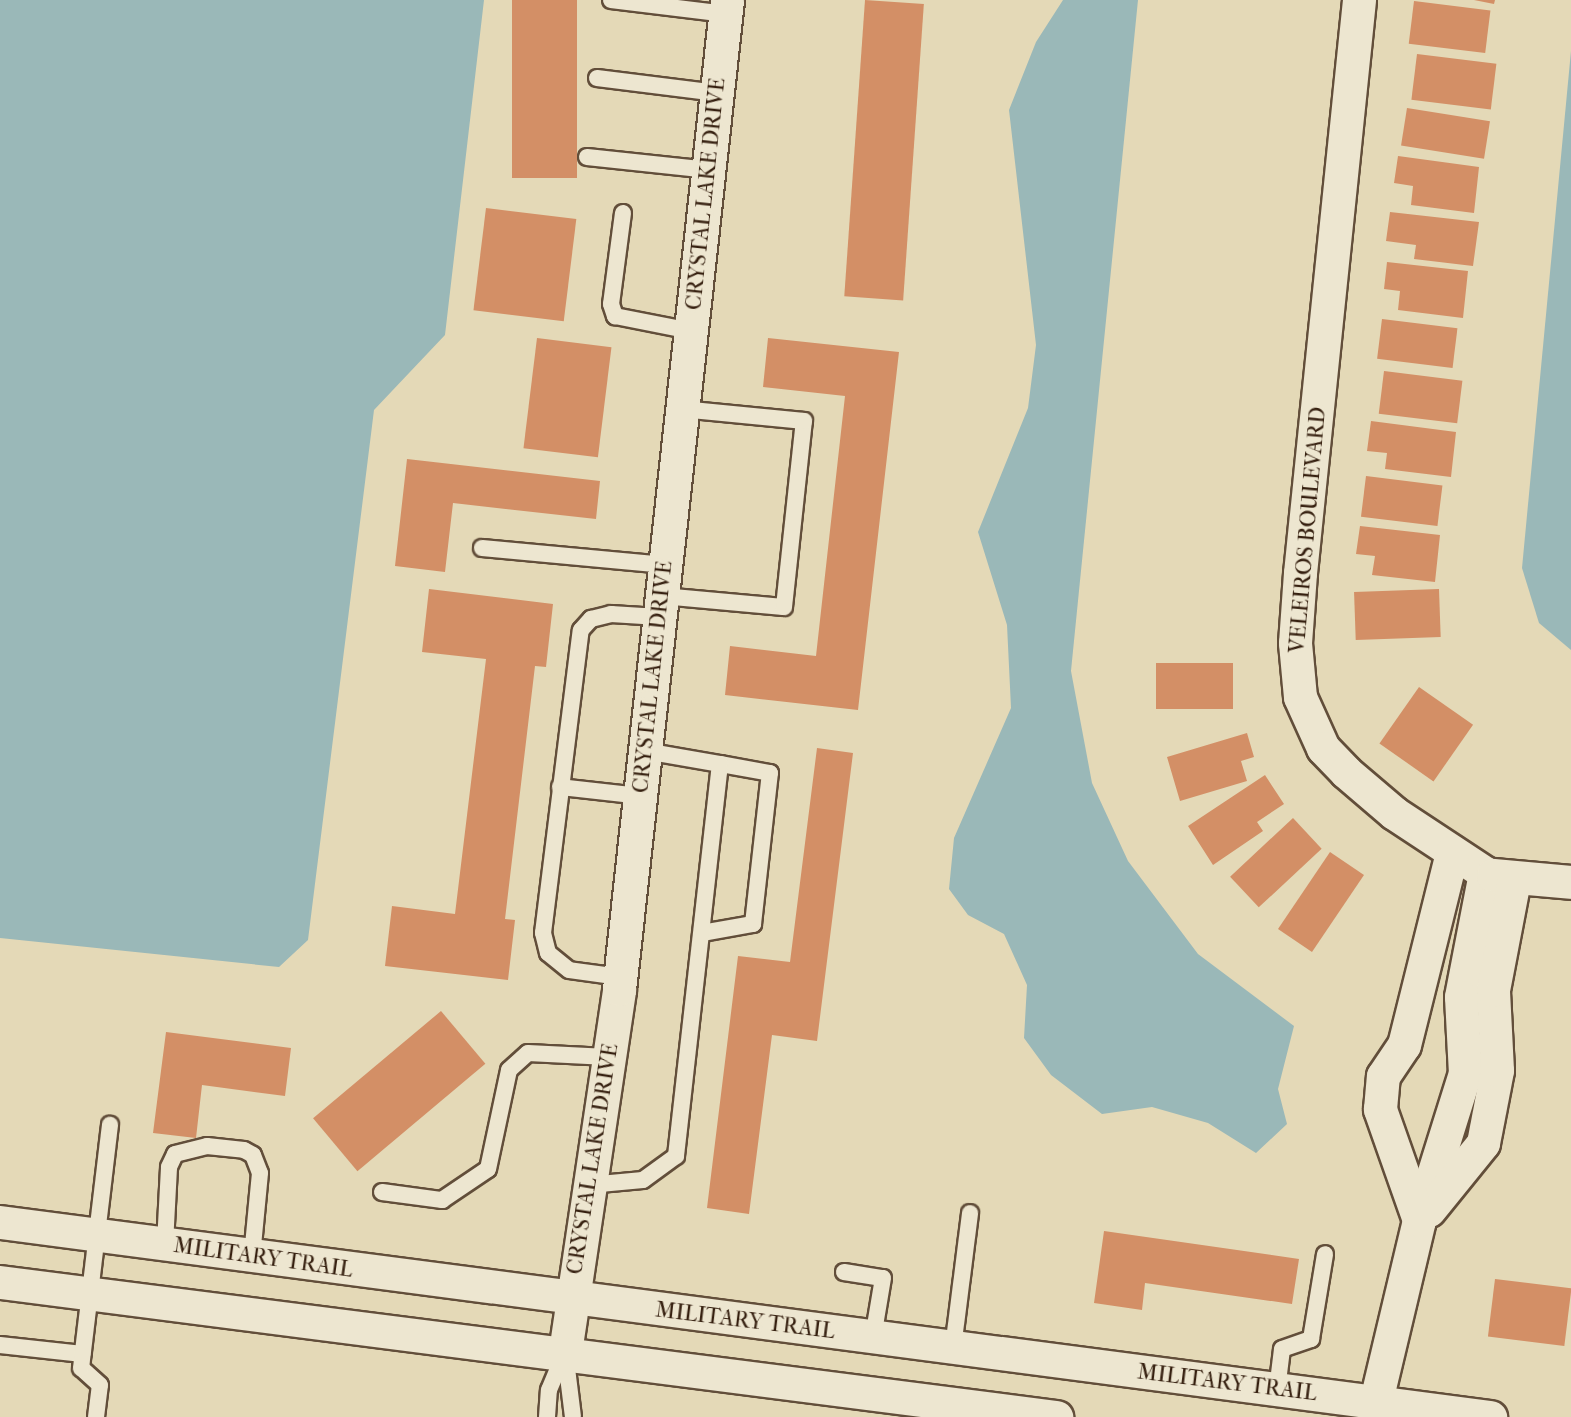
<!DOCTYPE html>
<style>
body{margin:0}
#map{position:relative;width:1571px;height:1417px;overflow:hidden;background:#e4d9b7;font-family:"IM FELL French Canon",serif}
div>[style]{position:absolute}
.water>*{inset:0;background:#9ab8b8}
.building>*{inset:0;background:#d38f66;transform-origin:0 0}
.roads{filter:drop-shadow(2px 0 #624e3a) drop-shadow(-2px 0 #624e3a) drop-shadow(0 2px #624e3a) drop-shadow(0 -2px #624e3a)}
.lane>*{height:16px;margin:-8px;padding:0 8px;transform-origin:8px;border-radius:8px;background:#ede6d0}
.street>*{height:33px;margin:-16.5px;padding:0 16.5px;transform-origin:16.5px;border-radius:16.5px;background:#ede6d0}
.secondary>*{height:33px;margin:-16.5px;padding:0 16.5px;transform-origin:16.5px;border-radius:16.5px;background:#ede6d0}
span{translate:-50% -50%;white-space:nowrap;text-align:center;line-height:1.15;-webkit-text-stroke:6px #ede6d0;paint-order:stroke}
.street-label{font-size:22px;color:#362010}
</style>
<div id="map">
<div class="water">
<i style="clip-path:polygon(0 0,484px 0,445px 335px,374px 410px,308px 940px,279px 967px,0 938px)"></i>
<i style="clip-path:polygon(1063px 0,1138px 0,1071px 671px,1092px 783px,1128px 861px,1198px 954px,1294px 1026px,1278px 1089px,1287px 1124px,1256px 1153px,1208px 1123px,1152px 1107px,1102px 1114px,1051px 1075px,1024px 1038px,1027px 985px,1004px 934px,968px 915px,949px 889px,954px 838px,1011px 708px,1007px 625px,978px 532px,1028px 408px,1036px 345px,1009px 110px,1036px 42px)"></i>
<i style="clip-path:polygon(1571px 51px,1571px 650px,1539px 623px,1522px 568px)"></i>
</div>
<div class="building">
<i style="left:512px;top:0;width:65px;height:178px"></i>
<i style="left:865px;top:0;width:59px;height:297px;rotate:4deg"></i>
<i style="clip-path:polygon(1474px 0,1495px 0,1494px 4px)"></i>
<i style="left:1414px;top:1px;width:77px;height:43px;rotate:7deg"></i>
<i style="left:1417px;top:54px;width:80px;height:46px;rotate:7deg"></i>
<i style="left:1407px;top:108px;width:84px;height:38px;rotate:9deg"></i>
<i style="clip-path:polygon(1398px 156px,1479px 167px,1474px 213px,1411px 205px,1413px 186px,1394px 183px)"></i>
<i style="left:486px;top:208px;width:91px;height:103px;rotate:7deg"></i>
<i style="clip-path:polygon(1390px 212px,1479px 222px,1473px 266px,1414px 259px,1416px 245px,1386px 241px)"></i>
<i style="clip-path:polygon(1387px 262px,1468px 271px,1463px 318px,1398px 310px,1400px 291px,1384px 289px)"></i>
<i style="left:1382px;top:319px;width:76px;height:40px;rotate:7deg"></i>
<i style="left:537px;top:338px;width:75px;height:111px;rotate:7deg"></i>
<i style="clip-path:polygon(768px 338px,899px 352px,858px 710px,725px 695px,730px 646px,816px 656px,845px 396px,763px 387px)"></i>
<i style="left:1384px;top:371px;width:79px;height:43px;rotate:7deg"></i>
<i style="clip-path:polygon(1371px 421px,1456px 432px,1451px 477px,1385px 469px,1387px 453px,1367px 451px)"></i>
<i style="clip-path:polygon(407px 459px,600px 481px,596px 519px,453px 503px,445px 572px,395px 566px)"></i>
<i style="left:1366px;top:476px;width:77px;height:41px;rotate:7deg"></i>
<i style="clip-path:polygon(1360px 526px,1440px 535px,1435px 582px,1372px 575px,1375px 556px,1356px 554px)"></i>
<i style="clip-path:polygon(429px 589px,553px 604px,546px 667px,535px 666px,505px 919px,515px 920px,508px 980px,385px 966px,392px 906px,455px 914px,486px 659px,422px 652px)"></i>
<i style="left:1439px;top:589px;width:48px;height:85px;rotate:88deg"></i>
<i style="left:1233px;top:663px;width:46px;height:77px;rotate:90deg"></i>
<i style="left:1419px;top:687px;width:66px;height:69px;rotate:35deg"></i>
<i style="clip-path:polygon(1247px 733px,1254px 757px,1241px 761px,1247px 781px,1180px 801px,1167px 757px)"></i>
<i style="clip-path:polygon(817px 748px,853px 753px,817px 1041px,772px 1035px,749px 1214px,707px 1208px,738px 956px,790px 962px)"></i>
<i style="clip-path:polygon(1265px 775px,1284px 804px,1257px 822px,1263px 831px,1213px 865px,1188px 826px)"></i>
<i style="left:1293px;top:818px;width:42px;height:86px;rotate:47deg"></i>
<i style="left:1330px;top:852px;width:41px;height:93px;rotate:34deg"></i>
<i style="left:441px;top:1011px;width:69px;height:167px;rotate:50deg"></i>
<i style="clip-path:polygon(166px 1032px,291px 1048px,285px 1096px,202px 1085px,196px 1138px,153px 1133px)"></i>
<i style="clip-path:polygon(1104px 1231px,1299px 1259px,1292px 1304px,1145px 1283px,1142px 1310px,1094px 1303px)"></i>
<i style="left:1495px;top:1279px;width:77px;height:58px;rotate:7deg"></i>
</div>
<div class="roads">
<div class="lane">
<i style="left:611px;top:0;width:116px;rotate:6.9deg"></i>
<i style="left:597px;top:78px;width:121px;rotate:7.1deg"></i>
<i style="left:587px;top:157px;width:123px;rotate:6.1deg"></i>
<i style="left:623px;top:213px;width:92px;rotate:97.5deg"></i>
<i style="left:611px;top:304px;width:13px;rotate:72deg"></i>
<i style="left:615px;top:316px;width:77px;rotate:11.2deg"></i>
<i style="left:482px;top:548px;width:184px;rotate:5.3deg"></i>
<i style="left:662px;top:596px;width:122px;rotate:5.2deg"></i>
<i style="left:784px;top:607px;width:187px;rotate:-83.9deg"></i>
<i style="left:804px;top:421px;width:123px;rotate:-174.4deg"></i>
<i style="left:560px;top:787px;width:81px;rotate:6.4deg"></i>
<i style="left:702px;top:933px;width:52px;rotate:-10deg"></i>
<i style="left:753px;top:924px;width:152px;rotate:-83.6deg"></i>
<i style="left:770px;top:773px;width:51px;rotate:-169.8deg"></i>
<i style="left:620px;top:977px;width:51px;rotate:-172.2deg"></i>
<i style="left:569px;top:970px;width:27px;rotate:-141deg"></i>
<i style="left:548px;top:953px;width:21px;rotate:-104deg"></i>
<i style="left:543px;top:933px;width:305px;rotate:-82.9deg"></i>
<i style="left:581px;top:630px;width:15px;rotate:-48deg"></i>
<i style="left:591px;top:619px;width:21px;rotate:-14deg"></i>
<i style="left:611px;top:614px;width:48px;rotate:3.6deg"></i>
<i style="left:589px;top:1185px;width:54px;rotate:-5.3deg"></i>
<i style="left:643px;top:1180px;width:41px;rotate:-36deg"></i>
<i style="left:676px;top:1156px;width:394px;rotate:-83.6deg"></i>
<i style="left:720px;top:764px;width:76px;rotate:-170.2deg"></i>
<i style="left:382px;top:1192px;width:61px;rotate:7.6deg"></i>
<i style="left:442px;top:1200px;width:55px;rotate:-34deg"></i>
<i style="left:488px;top:1169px;width:101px;rotate:-78deg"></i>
<i style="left:509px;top:1070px;width:25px;rotate:-42deg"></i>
<i style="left:528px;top:1053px;width:80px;rotate:2.9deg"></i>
<i style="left:165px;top:1244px;width:77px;rotate:-87deg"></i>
<i style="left:169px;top:1167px;width:14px;rotate:-65deg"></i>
<i style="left:175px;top:1154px;width:33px;rotate:-14deg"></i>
<i style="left:207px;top:1146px;width:37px;rotate:6deg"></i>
<i style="left:244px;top:1150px;width:10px;rotate:29deg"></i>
<i style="left:253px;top:1155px;width:19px;rotate:69deg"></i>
<i style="left:260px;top:1173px;width:83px;rotate:95.5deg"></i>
<i style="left:844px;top:1272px;width:39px;rotate:9deg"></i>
<i style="left:883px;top:1278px;width:61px;rotate:99.5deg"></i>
<i style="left:0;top:1345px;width:83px;rotate:6.2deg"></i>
<i style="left:953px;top:1348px;width:136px;rotate:-82.8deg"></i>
<i style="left:565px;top:1352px;width:65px;rotate:83deg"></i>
<i style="left:1277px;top:1390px;width:41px;rotate:-83deg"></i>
<i style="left:1282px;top:1349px;width:31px;rotate:-19deg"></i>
<i style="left:1311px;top:1339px;width:86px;rotate:-80.6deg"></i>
<i style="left:96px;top:1417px;width:32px;rotate:-83deg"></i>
<i style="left:100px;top:1385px;width:25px;rotate:-138deg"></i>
<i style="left:81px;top:1368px;width:245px;rotate:-83.2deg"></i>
<i style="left:547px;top:1417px;width:27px;rotate:-86deg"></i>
<i style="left:549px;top:1390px;width:41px;rotate:-67.2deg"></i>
</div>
<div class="street">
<i style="left:1359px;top:0;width:576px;rotate:95.88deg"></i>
<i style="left:1300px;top:573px;width:70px;rotate:94.1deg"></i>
<i style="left:1295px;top:643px;width:54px;rotate:84.7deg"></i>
<i style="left:1300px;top:697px;width:56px;rotate:65.7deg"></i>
<i style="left:1323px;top:748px;width:33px;rotate:46deg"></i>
<i style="left:1346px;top:772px;width:63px;rotate:40.5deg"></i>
<i style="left:1394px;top:813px;width:109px;rotate:33.4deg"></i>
<i style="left:1485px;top:873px;width:126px;rotate:101deg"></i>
<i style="left:1461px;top:997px;width:76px;rotate:87deg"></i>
<i style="left:1465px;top:1073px;width:154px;rotate:107.4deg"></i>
<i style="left:1419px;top:1220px;width:186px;rotate:103.4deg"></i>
<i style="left:1493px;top:875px;width:78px;rotate:5.1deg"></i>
<i style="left:1429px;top:1210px;width:86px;rotate:-51.1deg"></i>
<i style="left:1483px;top:1143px;width:74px;rotate:-79.1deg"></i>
<i style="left:1497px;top:1070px;width:80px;rotate:-92.9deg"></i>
<i style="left:1493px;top:990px;width:112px;rotate:-79.2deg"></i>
<i style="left:1419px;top:1220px;width:118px;rotate:-109.4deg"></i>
<i style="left:1380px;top:1109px;width:33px;rotate:-85deg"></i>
<i style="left:1383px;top:1076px;width:37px;rotate:-56deg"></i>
<i style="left:1404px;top:1045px;width:199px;rotate:-76deg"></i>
<i style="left:565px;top:1352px;width:367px;rotate:-81.5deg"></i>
<i style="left:619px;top:989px;width:995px;rotate:-83.77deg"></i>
</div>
<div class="secondary">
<i style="left:0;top:1222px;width:1503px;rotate:7.46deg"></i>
<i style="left:0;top:1282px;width:1065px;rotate:7.29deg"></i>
</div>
</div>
<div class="street-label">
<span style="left:706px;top:194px;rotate:-84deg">CRYSTAL LAKE DRIVE</span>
<span style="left:1308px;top:530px;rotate:-85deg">VELEIROS BOULEVARD</span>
<span style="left:653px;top:677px;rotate:-84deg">CRYSTAL LAKE DRIVE</span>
<span style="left:593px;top:1159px;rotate:-81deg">CRYSTAL LAKE DRIVE</span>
<span style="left:263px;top:1258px;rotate:8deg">MILITARY TRAIL</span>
<span style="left:745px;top:1321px;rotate:7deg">MILITARY TRAIL</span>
<span style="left:1227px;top:1383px;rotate:7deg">MILITARY TRAIL</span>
</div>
</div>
